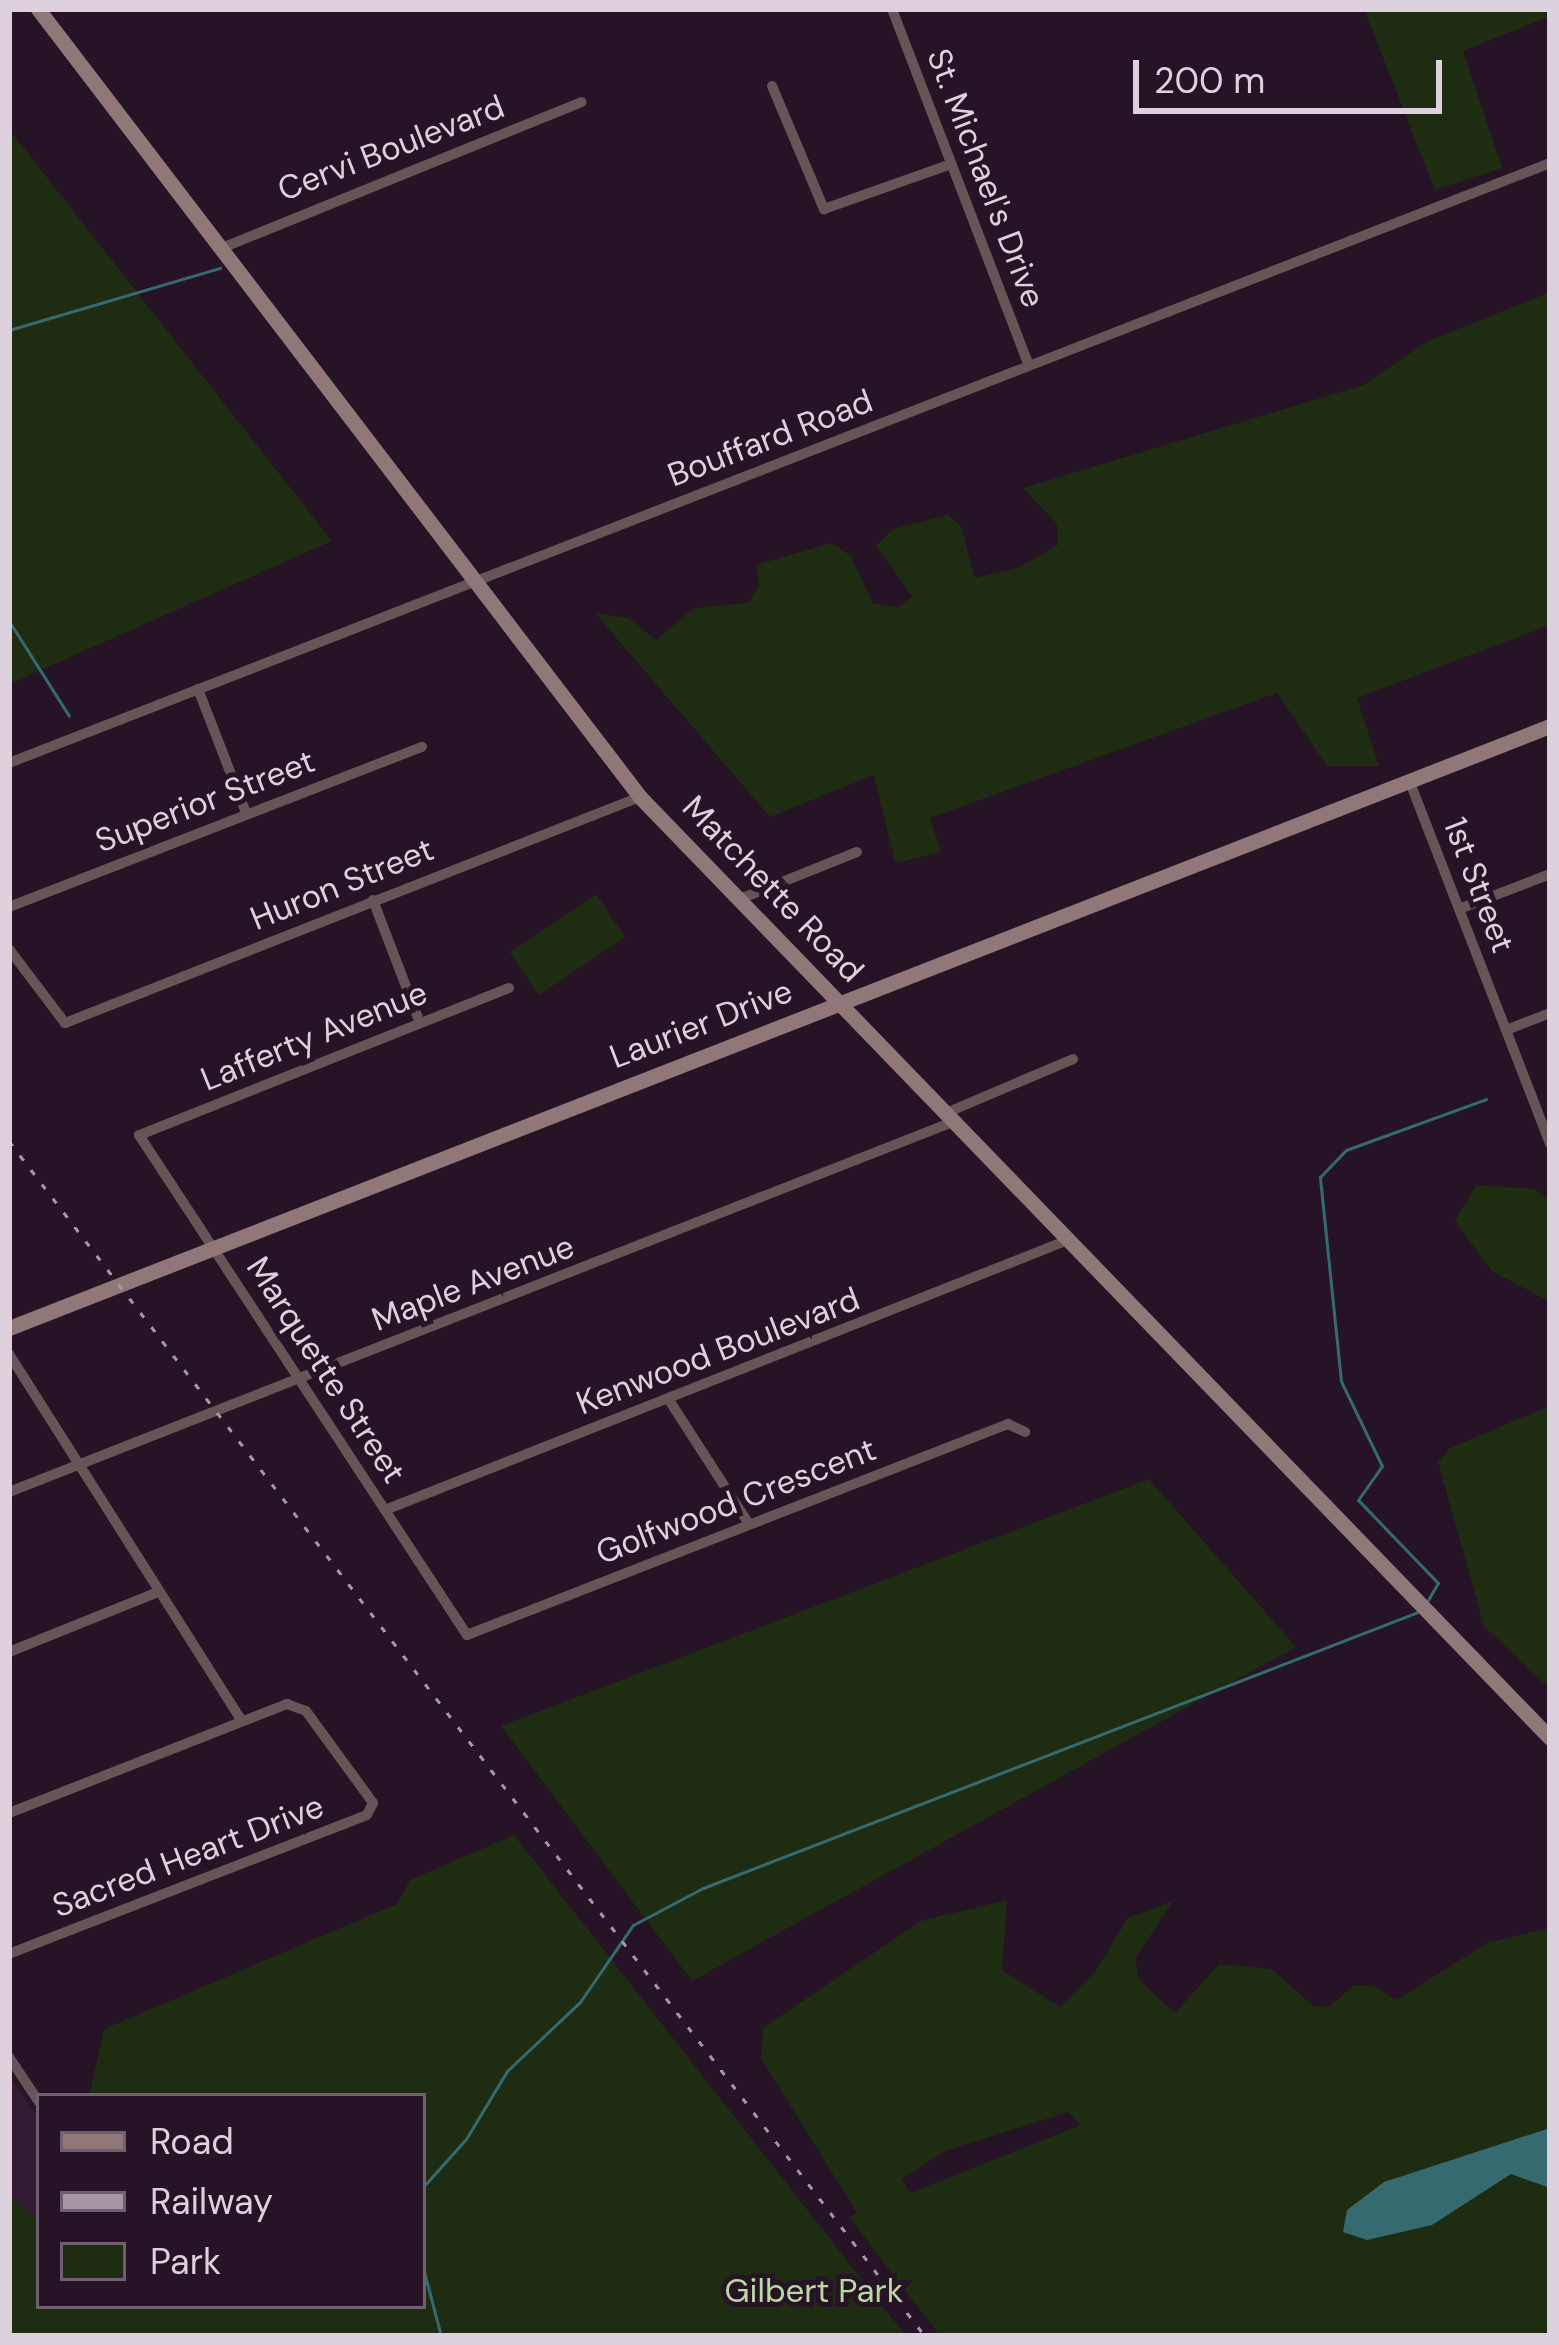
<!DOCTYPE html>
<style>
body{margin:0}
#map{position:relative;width:1559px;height:2345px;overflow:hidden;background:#261326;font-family:"DM Sans",sans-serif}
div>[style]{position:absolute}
.built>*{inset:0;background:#321a32}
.green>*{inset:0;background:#1e2c11;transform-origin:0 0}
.water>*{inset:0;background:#346a70}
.stream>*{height:3px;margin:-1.5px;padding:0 1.5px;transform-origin:1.5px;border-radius:1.5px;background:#346a70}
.street>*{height:10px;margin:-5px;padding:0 5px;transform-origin:5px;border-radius:5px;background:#655556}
.secondary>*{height:15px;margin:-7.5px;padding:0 7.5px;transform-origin:7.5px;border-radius:7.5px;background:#907778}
.rail>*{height:3px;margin-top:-1.5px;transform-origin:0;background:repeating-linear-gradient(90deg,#a596a5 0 6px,transparent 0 18px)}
span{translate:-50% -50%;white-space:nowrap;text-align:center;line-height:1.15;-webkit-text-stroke:10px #261326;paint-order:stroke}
.street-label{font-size:33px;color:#ded1de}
.park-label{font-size:33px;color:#b9da9e}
.frame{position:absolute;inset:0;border:12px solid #ded1de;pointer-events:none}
.legend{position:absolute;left:36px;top:2093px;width:390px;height:216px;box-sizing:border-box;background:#261326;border:3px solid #705f70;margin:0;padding:15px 21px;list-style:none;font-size:36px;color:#ded1de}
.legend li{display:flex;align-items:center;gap:24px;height:60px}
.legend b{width:60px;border:3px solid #705f70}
.scale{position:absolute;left:1133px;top:60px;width:309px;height:54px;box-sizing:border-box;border:6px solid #ded1de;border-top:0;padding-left:15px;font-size:36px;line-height:42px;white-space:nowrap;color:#ded1de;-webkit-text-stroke:9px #261326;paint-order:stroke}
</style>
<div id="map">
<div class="built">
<i style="clip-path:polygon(9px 2076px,39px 2118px,36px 2222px,9px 2195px)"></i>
</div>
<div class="green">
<i style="clip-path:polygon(1364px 9px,1550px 9px,1550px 16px,1463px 51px,1502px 168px,1435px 190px)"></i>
<i style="clip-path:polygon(9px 129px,332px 541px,9px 684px)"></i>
<i style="clip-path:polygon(1550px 292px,1550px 625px,1357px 698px,1379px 766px,1327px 766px,1277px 693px,930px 818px,941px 852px,895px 863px,874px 775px,770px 817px,595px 613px,628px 618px,656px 640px,694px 608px,748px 603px,759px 586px,756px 565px,831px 543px,851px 556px,873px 604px,899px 607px,912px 596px,876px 546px,893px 529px,948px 515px,961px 526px,975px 578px,1017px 568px,1058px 545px,1057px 524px,1023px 488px,1364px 385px,1428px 341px)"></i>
<i style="left:596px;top:894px;width:52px;height:104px;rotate:56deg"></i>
<i style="clip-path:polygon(1476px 1185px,1535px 1189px,1550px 1200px,1550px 1302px,1492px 1271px,1455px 1221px)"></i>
<i style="clip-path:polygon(1550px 1406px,1550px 1689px,1484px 1626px,1438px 1462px,1450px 1448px)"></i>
<i style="clip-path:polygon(1149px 1479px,1296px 1647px,692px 1981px,501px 1726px)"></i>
<i style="clip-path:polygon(514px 1835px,906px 2336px,9px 2336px,9px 2195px,39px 2221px,39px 2306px,423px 2306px,423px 2096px,89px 2096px,104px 2029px,397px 1904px,410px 1880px)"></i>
<i style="clip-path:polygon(evenodd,1007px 1900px,1002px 1970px,1060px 2007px,1095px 1972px,1128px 1918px,1173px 1901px,1135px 1959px,1139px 1980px,1175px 2013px,1219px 1964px,1272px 1969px,1313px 2006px,1329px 2007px,1353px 1986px,1373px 1986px,1397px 2000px,1487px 1943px,1550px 1928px,1550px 2336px,940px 2336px,849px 2217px,857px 2213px,761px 2058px,763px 2028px,921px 1921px,1007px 1900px,1068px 2112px,1081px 2125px,910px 2193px,902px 2179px,945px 2151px,1068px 2112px)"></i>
</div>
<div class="water">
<i style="clip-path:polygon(1550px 2128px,1550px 2188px,1511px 2174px,1432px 2225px,1367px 2240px,1343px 2232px,1347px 2210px,1384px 2182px)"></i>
</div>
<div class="stream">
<i style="left:9px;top:330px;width:220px;rotate:-16.4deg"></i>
<i style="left:9px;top:621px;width:112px;rotate:57.7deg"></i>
<i style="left:1428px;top:1600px;width:20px;rotate:-60deg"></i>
<i style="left:1438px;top:1583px;width:115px;rotate:-133.9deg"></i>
<i style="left:1358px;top:1500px;width:42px;rotate:-54.8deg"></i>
<i style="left:1382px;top:1466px;width:94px;rotate:-115.8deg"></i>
<i style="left:1341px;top:1381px;width:205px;rotate:-95.9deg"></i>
<i style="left:1320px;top:1177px;width:37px;rotate:-46deg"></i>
<i style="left:1346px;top:1150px;width:149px;rotate:-20deg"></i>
<i style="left:423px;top:2187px;width:64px;rotate:-48.1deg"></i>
<i style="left:466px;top:2139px;width:79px;rotate:-58.9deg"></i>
<i style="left:507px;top:2071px;width:100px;rotate:-43.4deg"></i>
<i style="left:580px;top:2002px;width:93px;rotate:-55.5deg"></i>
<i style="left:633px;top:1925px;width:79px;rotate:-27.9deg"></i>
<i style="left:703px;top:1888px;width:766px;rotate:-21.11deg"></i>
<i style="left:423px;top:2268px;width:70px;rotate:75.2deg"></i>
</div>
<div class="street">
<i style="left:892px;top:9px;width:382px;rotate:69deg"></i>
<i style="left:772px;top:86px;width:134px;rotate:67.1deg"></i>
<i style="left:824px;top:209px;width:135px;rotate:-19.5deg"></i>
<i style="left:222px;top:248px;width:388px;rotate:-22.1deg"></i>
<i style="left:198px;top:689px;width:133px;rotate:68.8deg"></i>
<i style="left:9px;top:763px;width:1654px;rotate:-21.27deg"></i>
<i style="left:1409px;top:780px;width:390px;rotate:68.8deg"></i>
<i style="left:740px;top:899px;width:126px;rotate:-21.9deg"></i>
<i style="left:373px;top:900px;width:132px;rotate:69.1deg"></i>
<i style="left:9px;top:907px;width:443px;rotate:-21.2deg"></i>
<i style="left:1459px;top:909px;width:97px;rotate:-21deg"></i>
<i style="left:9px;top:949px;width:93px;rotate:52.9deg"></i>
<i style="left:65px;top:1023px;width:618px;rotate:-21.46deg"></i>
<i style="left:509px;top:988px;width:398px;rotate:158.3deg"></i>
<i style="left:139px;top:1135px;width:598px;rotate:56.74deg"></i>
<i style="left:467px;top:1635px;width:581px;rotate:-21.31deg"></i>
<i style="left:1008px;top:1424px;width:19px;rotate:25deg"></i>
<i style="left:1506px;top:1030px;width:47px;rotate:-21.1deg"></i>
<i style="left:946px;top:1113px;width:138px;rotate:-23deg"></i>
<i style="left:9px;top:1354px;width:433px;rotate:57.6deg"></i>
<i style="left:669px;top:1400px;width:148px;rotate:57.2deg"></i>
<i style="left:9px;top:1492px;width:1016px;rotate:-21.41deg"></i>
<i style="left:385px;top:1510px;width:734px;rotate:-21.57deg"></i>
<i style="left:9px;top:1652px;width:161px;rotate:-21.9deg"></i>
<i style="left:9px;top:1813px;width:299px;rotate:-21.4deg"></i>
<i style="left:287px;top:1704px;width:20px;rotate:20deg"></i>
<i style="left:306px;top:1711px;width:114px;rotate:53.9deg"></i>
<i style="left:373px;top:1803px;width:13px;rotate:117deg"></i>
<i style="left:367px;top:1815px;width:384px;rotate:158.8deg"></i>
<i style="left:9px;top:2057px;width:54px;rotate:56.3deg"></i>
</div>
<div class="secondary">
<i style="left:38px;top:9px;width:992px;rotate:52.62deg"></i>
<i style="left:640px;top:797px;width:1309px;rotate:45.96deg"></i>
<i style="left:9px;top:1328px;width:1654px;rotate:-21.34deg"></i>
</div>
<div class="rail">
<i style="left:9px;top:1141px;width:1506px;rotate:52.53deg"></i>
</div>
<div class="street-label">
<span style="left:391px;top:148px;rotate:-21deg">Cervi Boulevard</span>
<span style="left:986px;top:178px;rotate:69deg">St. Michael's Drive</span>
<span style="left:770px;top:438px;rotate:-21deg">Bouffard Road</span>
<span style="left:205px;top:801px;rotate:-21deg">Superior Street</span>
<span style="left:342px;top:884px;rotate:-22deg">Huron Street</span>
<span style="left:1479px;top:885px;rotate:69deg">1st Street</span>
<span style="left:773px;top:889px;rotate:46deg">Matchette Road</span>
<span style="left:701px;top:1024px;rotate:-21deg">Laurier Drive</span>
<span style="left:314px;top:1036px;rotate:-22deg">Lafferty Avenue</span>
<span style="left:473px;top:1283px;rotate:-21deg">Maple Avenue</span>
<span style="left:718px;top:1351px;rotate:-21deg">Kenwood Boulevard</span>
<span style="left:326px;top:1370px;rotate:57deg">Marquette Street</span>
<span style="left:736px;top:1501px;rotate:-21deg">Golfwood Crescent</span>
<span style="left:188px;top:1856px;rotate:-21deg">Sacred Heart Drive</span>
</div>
<div class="park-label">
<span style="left:814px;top:2291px">Gilbert Park</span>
</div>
<div class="frame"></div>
<ul class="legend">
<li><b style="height:15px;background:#907778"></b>Road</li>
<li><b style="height:15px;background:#a596a5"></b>Railway</li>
<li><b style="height:33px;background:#1e2c11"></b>Park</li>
</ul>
<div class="scale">200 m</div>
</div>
